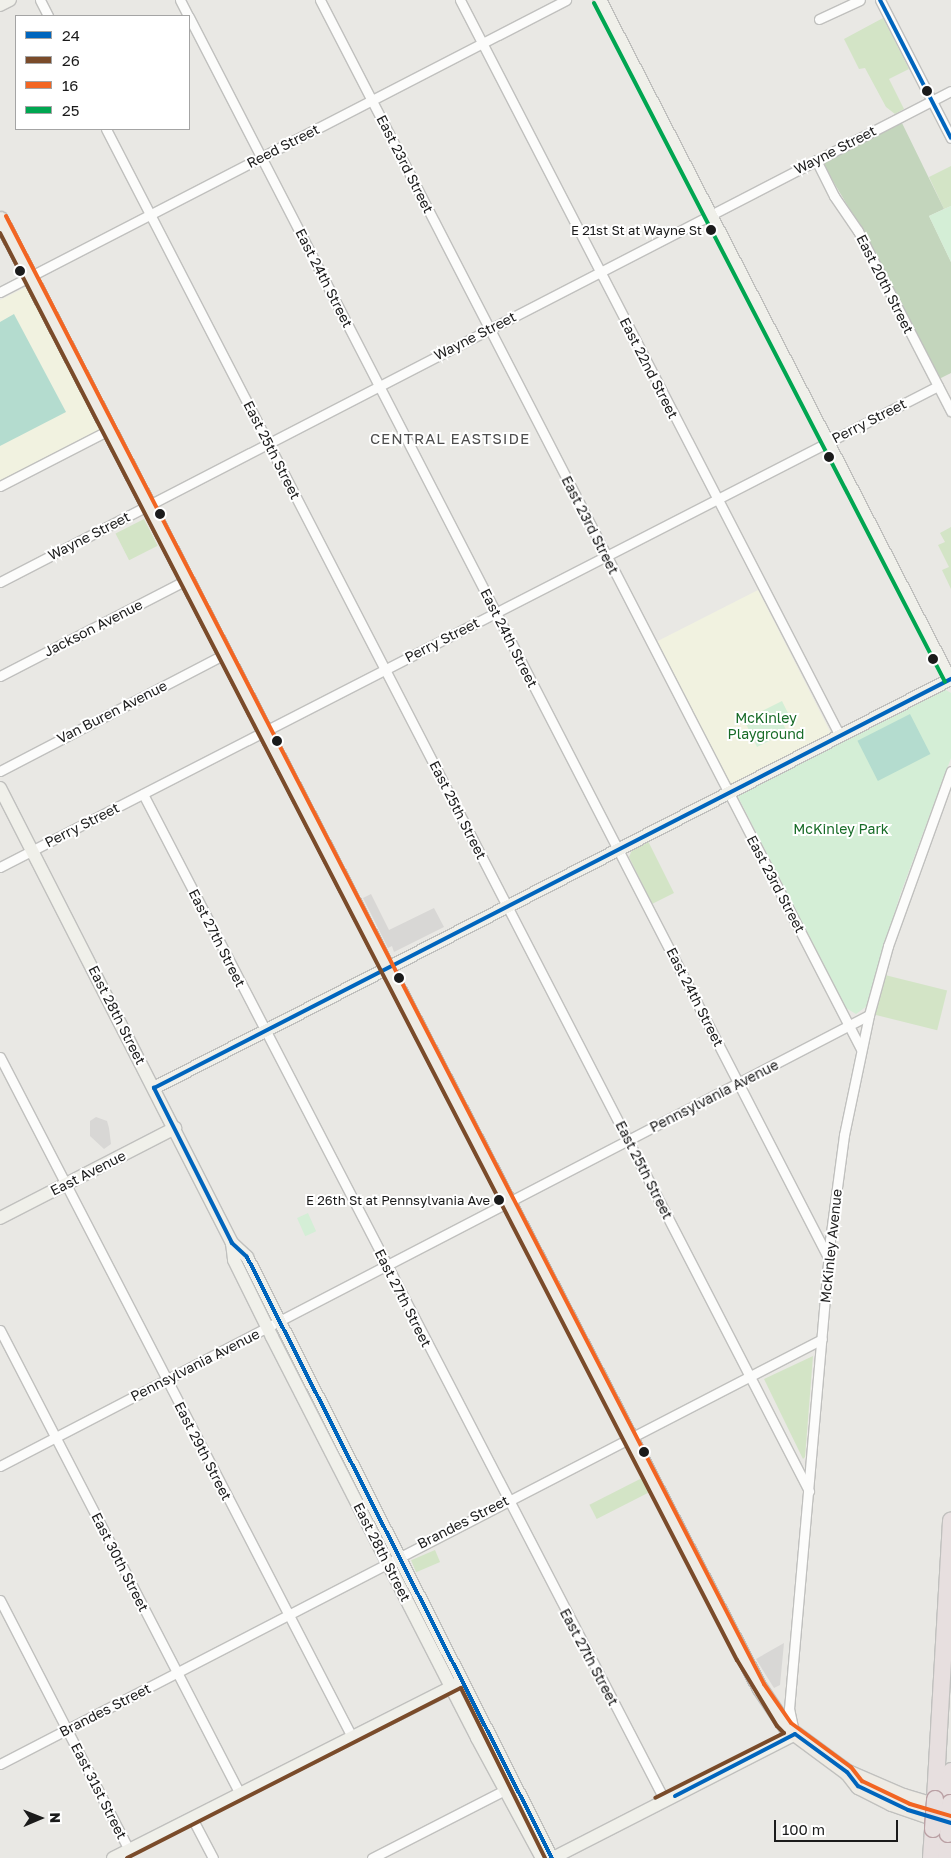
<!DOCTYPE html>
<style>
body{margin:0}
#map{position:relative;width:951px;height:1858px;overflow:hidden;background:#e9e8e4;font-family:"Golos Text",sans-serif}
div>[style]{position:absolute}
.residential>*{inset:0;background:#d8d7d5}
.education>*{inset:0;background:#f1f2e0;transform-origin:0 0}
.grass>*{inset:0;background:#d3e4c6;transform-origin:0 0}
.forest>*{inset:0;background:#c3d5bc}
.park>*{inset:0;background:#d4eed6;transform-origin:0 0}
.pitch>*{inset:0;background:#b4dccf;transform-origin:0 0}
.roads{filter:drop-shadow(1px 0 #c0c0be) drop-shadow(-1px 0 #c0c0be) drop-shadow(0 1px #c0c0be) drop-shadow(0 -1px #c0c0be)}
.street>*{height:9px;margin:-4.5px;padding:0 4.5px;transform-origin:4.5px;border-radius:4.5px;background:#fcfcfb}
.secondary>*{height:12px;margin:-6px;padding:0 6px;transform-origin:6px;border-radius:6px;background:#f0f0ea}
.primary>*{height:15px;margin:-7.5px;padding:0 7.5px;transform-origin:7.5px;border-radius:7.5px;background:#eeebe4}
.highway>*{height:16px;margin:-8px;padding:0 8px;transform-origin:8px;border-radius:8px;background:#e7dfdf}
.bridges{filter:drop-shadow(1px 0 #baa0a4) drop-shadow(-1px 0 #baa0a4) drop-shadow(0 1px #baa0a4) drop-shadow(0 -1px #baa0a4)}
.highway-bridge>*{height:16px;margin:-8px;padding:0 8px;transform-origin:8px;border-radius:8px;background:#e7dfdf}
.bus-1>*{height:4px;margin:-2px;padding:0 2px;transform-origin:2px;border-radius:2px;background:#0065bd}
.bus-2>*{height:4px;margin:-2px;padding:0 2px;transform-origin:2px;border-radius:2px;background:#7a4b2a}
.bus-3>*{height:4px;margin:-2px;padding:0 2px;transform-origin:2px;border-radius:2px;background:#f26522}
.bus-4>*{height:4px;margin:-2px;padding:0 2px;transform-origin:2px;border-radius:2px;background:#00a651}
.dots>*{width:14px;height:14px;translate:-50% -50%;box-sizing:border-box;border:2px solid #fff;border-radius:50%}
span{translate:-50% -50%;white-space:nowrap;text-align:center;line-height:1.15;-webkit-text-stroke:4px #fff;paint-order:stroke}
.bus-label{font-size:13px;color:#1b1b1b}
.right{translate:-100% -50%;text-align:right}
.street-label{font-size:14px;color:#1b1b1b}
.park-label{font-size:14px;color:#176b27}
.neighbourhood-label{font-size:15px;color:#4e4e4e;letter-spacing:1px}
.legend{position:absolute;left:15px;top:15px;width:175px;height:115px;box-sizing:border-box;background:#fff;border:1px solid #a4a4a4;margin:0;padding:6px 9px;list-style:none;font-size:15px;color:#1b1b1b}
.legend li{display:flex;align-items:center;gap:10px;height:25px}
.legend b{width:25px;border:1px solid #a4a4a4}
.north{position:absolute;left:15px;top:1793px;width:50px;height:50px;-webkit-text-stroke:4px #fff;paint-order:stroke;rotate:89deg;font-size:14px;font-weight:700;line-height:20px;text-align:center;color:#1b1b1b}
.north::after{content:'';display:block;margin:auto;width:18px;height:22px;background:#1b1b1b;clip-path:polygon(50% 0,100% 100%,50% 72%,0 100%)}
.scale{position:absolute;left:774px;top:1820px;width:124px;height:22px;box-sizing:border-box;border:2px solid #1b1b1b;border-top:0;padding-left:6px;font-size:15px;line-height:18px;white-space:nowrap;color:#1b1b1b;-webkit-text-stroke:4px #fff;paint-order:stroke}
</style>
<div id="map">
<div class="residential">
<i style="clip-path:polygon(371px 894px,389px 930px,434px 908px,444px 927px,394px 952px,392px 946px,388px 948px,363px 898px)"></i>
<i style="clip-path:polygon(96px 1117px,107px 1121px,109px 1128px,111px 1144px,104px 1149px,90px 1136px,90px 1121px)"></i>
<i style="clip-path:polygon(784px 1643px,780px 1685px,774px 1688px,756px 1659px)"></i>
</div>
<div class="education">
<i style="clip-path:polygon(26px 287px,100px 430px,0 481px,0 300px)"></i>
<i style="left:758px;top:590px;width:161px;height:113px;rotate:63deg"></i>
</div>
<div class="grass">
<i style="clip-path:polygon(883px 18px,909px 69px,889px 79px,904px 109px,895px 114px,886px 107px,865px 68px,859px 69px,844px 39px)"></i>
<i style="clip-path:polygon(951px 166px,951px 206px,944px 209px,929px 177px)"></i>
<i style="left:144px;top:519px;width:30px;height:32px;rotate:63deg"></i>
<i style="clip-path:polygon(951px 527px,951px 589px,942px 570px,949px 567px,938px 545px,945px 542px,940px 533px)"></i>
<i style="clip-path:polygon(648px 841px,674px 893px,652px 904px,629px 857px,632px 850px)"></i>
<i style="left:885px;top:975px;width:64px;height:41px;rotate:14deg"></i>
<i style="clip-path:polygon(813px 1356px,805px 1457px,803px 1459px,764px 1379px)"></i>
<i style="left:642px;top:1478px;width:16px;height:59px;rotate:63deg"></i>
<i style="left:435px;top:1550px;width:13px;height:26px;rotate:67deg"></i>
</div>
<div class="forest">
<i style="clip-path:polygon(902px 123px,944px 209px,929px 216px,951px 262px,951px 373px,939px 379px,868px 240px,824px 166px,824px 162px)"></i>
</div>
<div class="park">
<i style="clip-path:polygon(951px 206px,951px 262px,929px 216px)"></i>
<i style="clip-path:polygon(944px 689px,951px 693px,951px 758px,900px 895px,867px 1006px,856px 1014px,846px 1008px,737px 795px)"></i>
<i style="clip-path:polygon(782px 701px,788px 713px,780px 717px,787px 732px,757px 747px,744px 720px)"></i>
<i style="left:308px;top:1213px;width:20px;height:12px;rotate:66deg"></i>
</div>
<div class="pitch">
<i style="clip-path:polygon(14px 314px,66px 412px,0 446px,0 322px)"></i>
<i style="left:910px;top:714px;width:45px;height:59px;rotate:63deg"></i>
</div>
<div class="roads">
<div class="street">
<i style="left:40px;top:0;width:18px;rotate:63deg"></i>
<i style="left:180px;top:0;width:18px;rotate:63deg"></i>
<i style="left:320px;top:0;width:1180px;rotate:62.72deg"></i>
<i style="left:460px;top:0;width:828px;rotate:62.69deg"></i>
<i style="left:880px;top:0;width:155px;rotate:62.8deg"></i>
<i style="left:189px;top:17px;width:1397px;rotate:62.74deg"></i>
<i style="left:819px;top:19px;width:45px;rotate:-24.9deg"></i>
<i style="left:106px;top:129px;width:1533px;rotate:62.7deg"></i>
<i style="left:816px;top:160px;width:40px;rotate:63.4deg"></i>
<i style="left:834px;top:196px;width:42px;rotate:55.6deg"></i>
<i style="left:858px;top:231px;width:203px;rotate:62.7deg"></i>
<i style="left:0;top:292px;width:637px;rotate:-27.29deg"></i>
<i style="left:0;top:486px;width:123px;rotate:-27.2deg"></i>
<i style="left:0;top:582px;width:1070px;rotate:-27.31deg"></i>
<i style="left:0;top:676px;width:209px;rotate:-27.3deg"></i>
<i style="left:0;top:771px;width:254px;rotate:-27.5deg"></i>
<i style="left:143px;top:794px;width:1134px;rotate:62.6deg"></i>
<i style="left:0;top:867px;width:1054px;rotate:-27.15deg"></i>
<i style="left:0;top:1057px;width:766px;rotate:62.63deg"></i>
<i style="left:0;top:1330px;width:522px;rotate:62.65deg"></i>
<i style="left:0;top:1466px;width:979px;rotate:-27.43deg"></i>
<i style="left:0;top:1600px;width:281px;rotate:62.7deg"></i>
<i style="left:794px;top:1732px;width:24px;rotate:-102deg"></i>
<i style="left:789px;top:1709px;width:471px;rotate:-85deg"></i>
<i style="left:830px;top:1240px;width:106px;rotate:-82.4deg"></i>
<i style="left:844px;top:1135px;width:123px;rotate:-78.2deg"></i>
<i style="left:869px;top:1015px;width:72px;rotate:-74.6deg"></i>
<i style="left:888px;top:946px;width:186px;rotate:-70.2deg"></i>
<i style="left:0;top:1764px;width:925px;rotate:-27.34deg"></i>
<i style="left:192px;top:1818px;width:45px;rotate:62.3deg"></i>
<i style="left:372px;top:1858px;width:149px;rotate:-27.1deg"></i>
</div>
<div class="secondary">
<i style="left:600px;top:0;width:764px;rotate:62.73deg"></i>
<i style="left:0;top:5px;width:11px;rotate:-27deg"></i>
<i style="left:0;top:788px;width:511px;rotate:62.98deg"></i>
<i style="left:232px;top:1243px;width:21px;rotate:43deg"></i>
<i style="left:247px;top:1257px;width:674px;rotate:63.09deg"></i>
<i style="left:154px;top:1088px;width:896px;rotate:-27.17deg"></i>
<i style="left:0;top:1218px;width:197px;rotate:-27.2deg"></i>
<i style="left:232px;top:1243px;width:17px;rotate:83deg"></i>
<i style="left:234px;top:1260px;width:86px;rotate:63.7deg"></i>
<i style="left:272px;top:1337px;width:450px;rotate:62.9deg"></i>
<i style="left:477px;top:1738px;width:136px;rotate:61.6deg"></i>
<i style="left:113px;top:1858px;width:388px;rotate:-26.8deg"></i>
<i style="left:553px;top:1858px;width:272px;rotate:-27.1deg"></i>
</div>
<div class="primary">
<i style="left:0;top:219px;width:1653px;rotate:62.66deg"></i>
<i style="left:759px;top:1687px;width:48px;rotate:56deg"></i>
<i style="left:786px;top:1727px;width:76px;rotate:36.4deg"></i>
<i style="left:847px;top:1772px;width:18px;rotate:52deg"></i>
<i style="left:858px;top:1786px;width:37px;rotate:27deg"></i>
<i style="left:891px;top:1803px;width:56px;rotate:18.8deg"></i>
<i style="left:847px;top:1772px;width:61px;rotate:23.2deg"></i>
<i style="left:903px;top:1796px;width:45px;rotate:16.8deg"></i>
</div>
<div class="highway">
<i style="left:935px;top:1799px;width:279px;rotate:-86.7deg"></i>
<i style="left:950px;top:1803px;width:32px;rotate:-88deg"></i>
<i style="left:931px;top:1858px;width:29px;rotate:-86deg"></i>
<i style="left:946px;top:1858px;width:24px;rotate:-85deg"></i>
</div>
</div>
<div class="bridges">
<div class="highway-bridge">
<i style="left:933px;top:1829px;width:30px;rotate:-86deg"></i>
<i style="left:948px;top:1834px;width:31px;rotate:-86deg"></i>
</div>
</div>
<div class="bus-1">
<i style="left:880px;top:0;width:155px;rotate:62.8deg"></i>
<i style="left:675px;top:1796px;width:135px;rotate:-27.3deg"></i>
<i style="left:795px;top:1734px;width:64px;rotate:36.2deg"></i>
<i style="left:847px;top:1772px;width:18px;rotate:52deg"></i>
<i style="left:858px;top:1786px;width:55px;rotate:25.6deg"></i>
<i style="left:908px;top:1810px;width:45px;rotate:16.8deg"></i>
<i style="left:552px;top:1858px;width:674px;rotate:-116.91deg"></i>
<i style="left:247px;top:1257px;width:21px;rotate:-137deg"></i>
<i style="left:232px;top:1243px;width:174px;rotate:-116.7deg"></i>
<i style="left:154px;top:1088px;width:896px;rotate:-27.17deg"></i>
</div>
<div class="bus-2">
<i style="left:0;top:233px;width:1606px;rotate:62.69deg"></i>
<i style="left:737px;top:1660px;width:77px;rotate:58.8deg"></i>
<i style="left:777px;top:1726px;width:10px;rotate:45deg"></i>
<i style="left:784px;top:1733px;width:144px;rotate:153.3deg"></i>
<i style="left:127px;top:1858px;width:375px;rotate:-27deg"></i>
<i style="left:461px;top:1688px;width:190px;rotate:63.7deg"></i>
</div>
<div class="bus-3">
<i style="left:6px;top:216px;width:1652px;rotate:62.69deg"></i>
<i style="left:764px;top:1684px;width:47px;rotate:55.3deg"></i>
<i style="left:791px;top:1723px;width:74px;rotate:36.3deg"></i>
<i style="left:851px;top:1767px;width:18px;rotate:52deg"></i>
<i style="left:862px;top:1781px;width:53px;rotate:25.6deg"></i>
<i style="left:910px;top:1804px;width:43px;rotate:16.3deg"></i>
</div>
<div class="bus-4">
<i style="left:594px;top:3px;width:764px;rotate:62.66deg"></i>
</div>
<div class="dots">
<i style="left:927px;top:91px;background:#1b1b1b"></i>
<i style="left:711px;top:230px;background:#1b1b1b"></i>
<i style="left:20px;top:271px;background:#1b1b1b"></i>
<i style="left:829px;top:457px;background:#1b1b1b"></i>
<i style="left:160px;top:514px;background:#1b1b1b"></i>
<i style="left:933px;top:659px;background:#1b1b1b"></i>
<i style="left:277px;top:741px;background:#1b1b1b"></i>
<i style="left:399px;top:978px;background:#1b1b1b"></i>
<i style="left:499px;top:1200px;background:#1b1b1b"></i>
<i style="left:644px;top:1452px;background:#1b1b1b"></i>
</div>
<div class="bus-label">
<span class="right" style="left:702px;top:230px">E 21st St at Wayne St</span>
<span class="right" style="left:490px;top:1200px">E 26th St at Pennsylvania Ave</span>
</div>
<div class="street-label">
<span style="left:283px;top:146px;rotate:-27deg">Reed Street</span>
<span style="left:835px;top:150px;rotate:-27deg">Wayne Street</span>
<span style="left:405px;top:164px;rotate:63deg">East 23rd Street</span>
<span style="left:324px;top:278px;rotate:63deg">East 24th Street</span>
<span style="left:885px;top:284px;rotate:63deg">East 20th Street</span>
<span style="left:475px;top:336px;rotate:-27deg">Wayne Street</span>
<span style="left:649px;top:368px;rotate:63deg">East 22nd Street</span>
<span style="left:869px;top:421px;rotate:-27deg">Perry Street</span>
<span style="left:272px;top:450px;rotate:63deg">East 25th Street</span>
<span style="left:590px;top:525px;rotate:63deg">East 23rd Street</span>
<span style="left:89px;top:536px;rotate:-27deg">Wayne Street</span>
<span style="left:93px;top:628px;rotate:-27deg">Jackson Avenue</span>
<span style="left:509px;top:638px;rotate:63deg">East 24th Street</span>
<span style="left:442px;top:640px;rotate:-27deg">Perry Street</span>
<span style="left:112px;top:712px;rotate:-27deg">Van Buren Avenue</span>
<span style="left:458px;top:810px;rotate:63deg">East 25th Street</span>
<span style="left:82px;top:825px;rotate:-27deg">Perry Street</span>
<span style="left:776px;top:884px;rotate:62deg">East 23rd Street</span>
<span style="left:217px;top:938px;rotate:63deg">East 27th Street</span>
<span style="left:695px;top:997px;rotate:63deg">East 24th Street</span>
<span style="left:117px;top:1015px;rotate:63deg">East 28th Street</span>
<span style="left:714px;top:1096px;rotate:-27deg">Pennsylvania Avenue</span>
<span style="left:644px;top:1170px;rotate:63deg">East 25th Street</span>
<span style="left:88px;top:1173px;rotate:-27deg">East Avenue</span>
<span style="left:831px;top:1246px;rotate:-84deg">McKinley Avenue</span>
<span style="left:403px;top:1298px;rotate:63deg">East 27th Street</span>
<span style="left:195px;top:1365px;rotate:-27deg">Pennsylvania Avenue</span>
<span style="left:203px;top:1451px;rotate:63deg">East 29th Street</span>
<span style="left:463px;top:1522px;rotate:-27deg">Brandes Street</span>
<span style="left:382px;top:1552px;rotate:63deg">East 28th Street</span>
<span style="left:120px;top:1562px;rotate:63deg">East 30th Street</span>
<span style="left:589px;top:1657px;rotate:62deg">East 27th Street</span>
<span style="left:105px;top:1710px;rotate:-27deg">Brandes Street</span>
<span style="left:99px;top:1791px;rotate:63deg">East 31st Street</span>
</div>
<div class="park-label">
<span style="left:766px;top:726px">McKinley<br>Playground</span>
<span style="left:841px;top:829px">McKinley Park</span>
</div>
<div class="neighbourhood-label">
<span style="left:450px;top:439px">CENTRAL EASTSIDE</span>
</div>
<ul class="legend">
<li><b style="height:6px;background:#0065bd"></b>24</li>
<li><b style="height:6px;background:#7a4b2a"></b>26</li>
<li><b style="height:6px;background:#f26522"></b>16</li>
<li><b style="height:6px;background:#00a651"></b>25</li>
</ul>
<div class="north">N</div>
<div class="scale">100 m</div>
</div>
